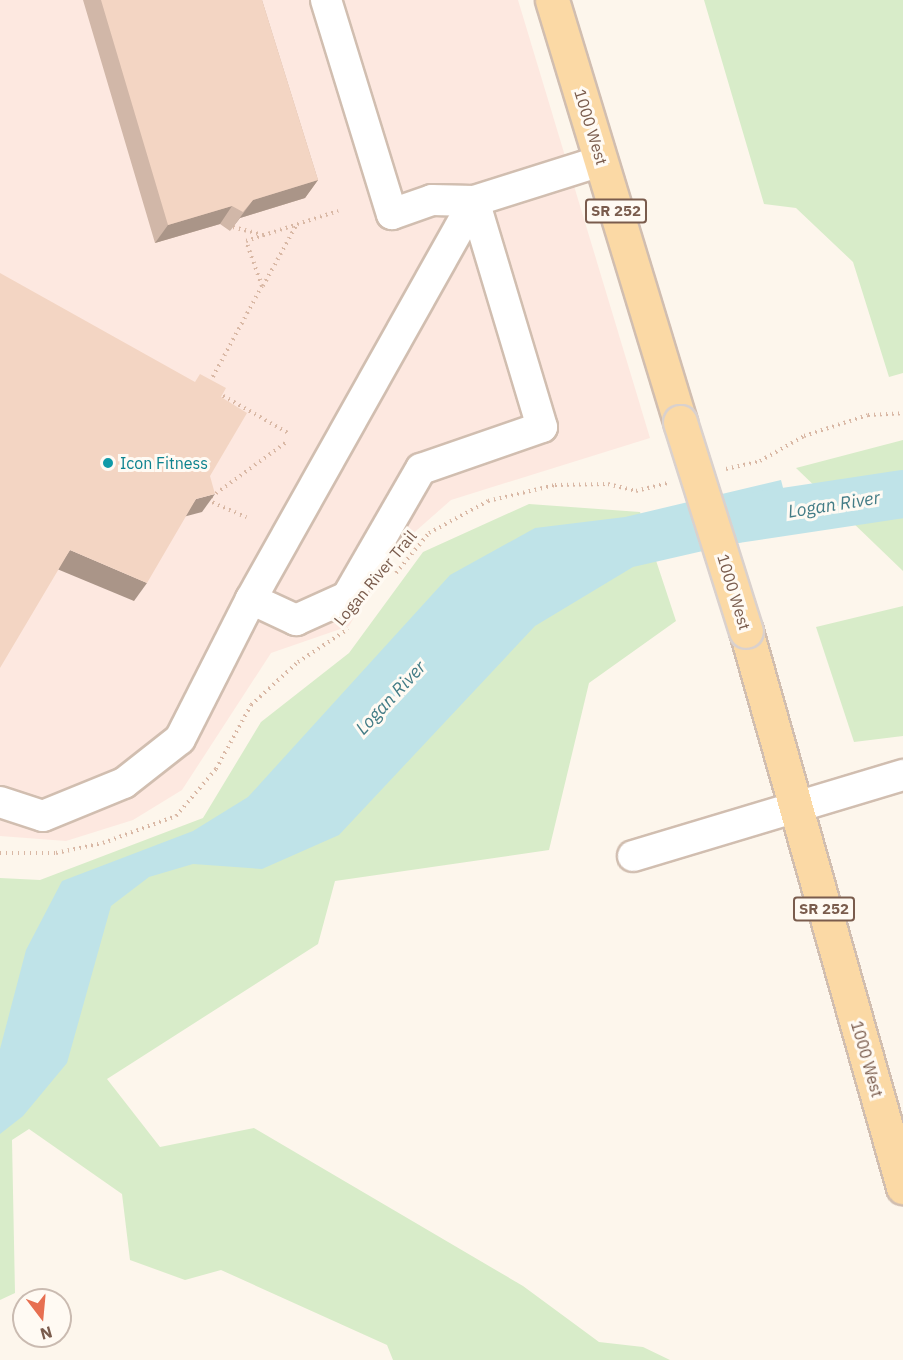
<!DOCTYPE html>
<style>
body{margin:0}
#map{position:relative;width:903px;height:1360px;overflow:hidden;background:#fdf6ec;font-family:"IBM Plex Sans",sans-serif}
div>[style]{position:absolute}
.commercial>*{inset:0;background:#fde8e0}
.green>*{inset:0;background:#d8ecc9}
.water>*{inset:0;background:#bfe3e8}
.river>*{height:48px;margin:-24px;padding:0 24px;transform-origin:24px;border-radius:24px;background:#bfe3e8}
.path>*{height:4px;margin-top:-2px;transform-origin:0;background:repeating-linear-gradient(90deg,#d9b8a5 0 1.5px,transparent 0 6px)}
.roads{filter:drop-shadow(2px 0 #d1beb0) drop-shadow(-2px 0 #d1beb0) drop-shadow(0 2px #d1beb0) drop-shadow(0 -2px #d1beb0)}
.minor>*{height:30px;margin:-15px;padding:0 15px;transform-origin:15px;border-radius:15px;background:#fff}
.major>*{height:33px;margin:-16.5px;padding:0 16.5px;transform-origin:16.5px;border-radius:16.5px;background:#fbd9a5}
.bridges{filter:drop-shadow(2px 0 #dad1cd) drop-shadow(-2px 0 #dad1cd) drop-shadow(0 2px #dad1cd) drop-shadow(0 -2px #dad1cd)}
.major-bridge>*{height:33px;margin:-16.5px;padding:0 16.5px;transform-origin:16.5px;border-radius:16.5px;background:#fbd9a5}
.wall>*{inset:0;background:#d1b7a8}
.shaded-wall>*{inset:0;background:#aa9588}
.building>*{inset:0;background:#f3d5c3}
.dots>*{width:16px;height:16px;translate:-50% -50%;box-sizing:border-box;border:3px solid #fffaf3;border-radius:50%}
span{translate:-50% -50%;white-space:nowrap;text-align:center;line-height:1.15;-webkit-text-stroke:6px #fffaf3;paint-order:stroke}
.shield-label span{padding:2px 4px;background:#fffaf3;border:2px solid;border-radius:4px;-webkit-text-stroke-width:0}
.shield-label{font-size:15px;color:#7a5c4d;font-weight:700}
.street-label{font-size:16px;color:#7a5c4d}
.culture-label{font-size:16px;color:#0d838f}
.left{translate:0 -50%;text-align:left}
.water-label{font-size:18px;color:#437c86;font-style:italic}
.north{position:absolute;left:12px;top:1288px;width:60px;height:60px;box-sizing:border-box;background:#fffaf3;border:2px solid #cabbb1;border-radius:50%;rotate:164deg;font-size:16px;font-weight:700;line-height:24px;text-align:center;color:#7a5c4d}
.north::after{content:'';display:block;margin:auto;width:21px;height:27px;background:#e76f51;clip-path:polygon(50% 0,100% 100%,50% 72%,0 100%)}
</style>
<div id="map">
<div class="commercial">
<i style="clip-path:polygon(0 0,518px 0,650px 438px,451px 500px,392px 552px,349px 626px,271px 653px,182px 790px,133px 820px,66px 841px,0 836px)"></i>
</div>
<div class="green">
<i style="clip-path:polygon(704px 0,903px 0,903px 373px,889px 377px,853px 262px,796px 208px,764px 204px)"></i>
<i style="clip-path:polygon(903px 440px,903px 571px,796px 468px)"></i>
<i style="clip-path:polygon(529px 504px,640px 512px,676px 621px,589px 683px,549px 850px,335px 881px,318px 944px,107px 1079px,160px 1147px,254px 1128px,523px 1286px,599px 1342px,643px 1347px,670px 1360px,393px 1360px,387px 1345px,221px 1270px,185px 1280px,130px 1260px,122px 1194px,29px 1129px,12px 1140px,15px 1293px,0 1300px,0 878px,40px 880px,203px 818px,261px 722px,349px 653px,423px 552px)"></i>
<i style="clip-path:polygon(903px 606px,903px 736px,854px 742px,816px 627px)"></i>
</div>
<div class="water">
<i style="clip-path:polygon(781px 480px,794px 530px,633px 567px,535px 626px,339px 835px,262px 869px,193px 864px,149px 877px,111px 906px,67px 1063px,23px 1116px,0 1134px,0 1049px,26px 950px,62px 881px,193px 831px,248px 797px,450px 575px,535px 528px,625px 517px)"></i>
</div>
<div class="river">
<i style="left:723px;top:521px;width:182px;rotate:-8.5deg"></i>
</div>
<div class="path">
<i style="left:233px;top:227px;width:31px;rotate:15deg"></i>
<i style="left:263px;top:286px;width:71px;rotate:-61.3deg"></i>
<i style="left:210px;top:382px;width:109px;rotate:-61.6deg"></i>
<i style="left:262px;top:286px;width:48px;rotate:-109.6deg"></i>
<i style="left:246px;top:241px;width:97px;rotate:-18.1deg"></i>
<i style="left:218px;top:393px;width:83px;rotate:29.7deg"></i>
<i style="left:726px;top:469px;width:35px;rotate:-13deg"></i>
<i style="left:760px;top:461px;width:51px;rotate:-29.6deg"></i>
<i style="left:804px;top:436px;width:67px;rotate:-18.2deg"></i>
<i style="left:868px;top:415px;width:35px;rotate:-3deg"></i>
<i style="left:211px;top:497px;width:92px;rotate:-36.1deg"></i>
<i style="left:207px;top:500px;width:43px;rotate:23.6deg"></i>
<i style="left:396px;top:573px;width:52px;rotate:-50.5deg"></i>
<i style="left:429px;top:533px;width:67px;rotate:-28.5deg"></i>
<i style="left:488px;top:501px;width:69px;rotate:-13.4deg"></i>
<i style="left:555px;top:485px;width:53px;rotate:-1.1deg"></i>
<i style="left:608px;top:484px;width:29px;rotate:14deg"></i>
<i style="left:636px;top:491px;width:34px;rotate:-14deg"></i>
<i style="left:0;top:853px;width:56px"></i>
<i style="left:56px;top:853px;width:48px;rotate:-12deg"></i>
<i style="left:103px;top:843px;width:78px;rotate:-20.3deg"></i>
<i style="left:176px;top:816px;width:62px;rotate:-49.6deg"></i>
<i style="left:216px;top:769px;width:73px;rotate:-61.3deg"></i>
<i style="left:251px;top:705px;width:64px;rotate:-42.5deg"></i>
<i style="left:298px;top:662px;width:60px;rotate:-33.4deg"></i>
</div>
<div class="roads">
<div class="minor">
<i style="left:326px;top:0;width:224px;rotate:72.9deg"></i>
<i style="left:392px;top:214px;width:42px;rotate:-19.3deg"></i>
<i style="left:432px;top:200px;width:42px;rotate:1.4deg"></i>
<i style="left:474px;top:201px;width:133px;rotate:-17.5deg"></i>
<i style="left:251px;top:599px;width:50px;rotate:25deg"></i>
<i style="left:296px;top:620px;width:56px;rotate:-24.3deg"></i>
<i style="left:347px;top:597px;width:148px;rotate:-60deg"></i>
<i style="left:421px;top:469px;width:128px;rotate:-19.1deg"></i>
<i style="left:542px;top:427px;width:236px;rotate:-106.7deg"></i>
<i style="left:0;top:802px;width:45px;rotate:18deg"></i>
<i style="left:43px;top:816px;width:87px;rotate:-22.2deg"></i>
<i style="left:124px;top:783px;width:71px;rotate:-38.2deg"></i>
<i style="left:180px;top:739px;width:157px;rotate:-63.1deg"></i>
<i style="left:251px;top:599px;width:456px;rotate:-60.7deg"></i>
<i style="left:633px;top:856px;width:282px;rotate:-16.7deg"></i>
</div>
<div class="major">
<i style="left:552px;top:0;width:441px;rotate:73.1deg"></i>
<i style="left:746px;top:631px;width:578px;rotate:74.23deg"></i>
</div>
</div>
<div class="bridges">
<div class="major-bridge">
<i style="left:680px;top:422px;width:219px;rotate:72.5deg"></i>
</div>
</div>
<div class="wall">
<i style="clip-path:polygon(83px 0,262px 0,318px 180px,305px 198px,240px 218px,230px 231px,220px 224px,155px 243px)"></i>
</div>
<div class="shaded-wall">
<i style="clip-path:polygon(318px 180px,305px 198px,240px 218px,230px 231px,253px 200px)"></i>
<i style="clip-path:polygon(232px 206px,220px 224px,155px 243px,168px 225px)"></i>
<i style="clip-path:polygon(215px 494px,202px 512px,183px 517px,196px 499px)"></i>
<i style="clip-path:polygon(70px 550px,147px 583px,134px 601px,57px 569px)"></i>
</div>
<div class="building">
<i style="clip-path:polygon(101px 0,262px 0,318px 180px,253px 200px,243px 212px,232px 206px,168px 225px)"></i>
<i style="clip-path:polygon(0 273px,195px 382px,200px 374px,226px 388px,221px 397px,247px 413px,210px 476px,215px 494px,196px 499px,147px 583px,70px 550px,0 668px)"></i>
</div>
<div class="dots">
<i style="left:108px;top:463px;background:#0f9aa8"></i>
</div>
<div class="shield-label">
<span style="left:616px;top:211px">SR 252</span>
<span style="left:824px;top:909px">SR 252</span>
</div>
<div class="street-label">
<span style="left:591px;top:127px;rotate:73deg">1000 West</span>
<span style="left:375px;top:578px;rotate:-50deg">Logan River Trail</span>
<span style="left:734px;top:592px;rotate:73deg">1000 West</span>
<span style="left:867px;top:1059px;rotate:74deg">1000 West</span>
</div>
<div class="culture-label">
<span class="left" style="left:120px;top:463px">Icon Fitness</span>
</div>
<div class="water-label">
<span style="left:834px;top:505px;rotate:-9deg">Logan River</span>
<span style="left:391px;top:698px;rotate:-47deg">Logan River</span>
</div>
<div class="north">N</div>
</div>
